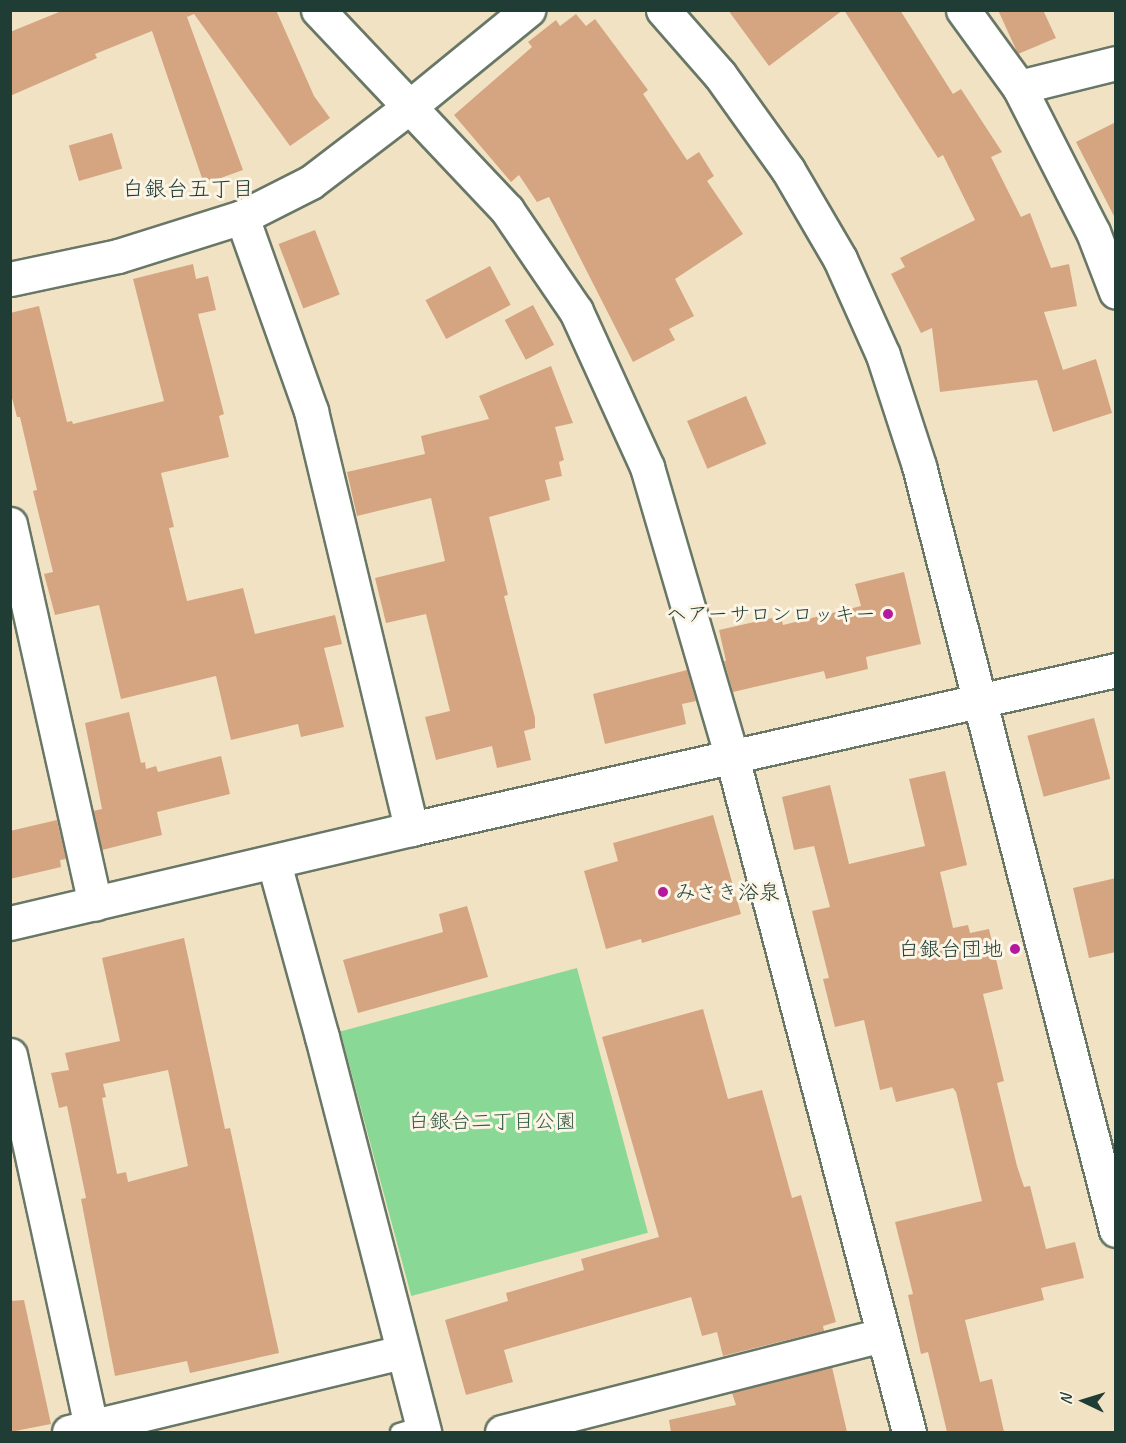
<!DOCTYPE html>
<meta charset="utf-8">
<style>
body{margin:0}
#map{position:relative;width:1126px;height:1443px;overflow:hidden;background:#f1e2c3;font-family:Caveat,"Klee One",sans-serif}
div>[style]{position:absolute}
.green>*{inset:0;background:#8ad896;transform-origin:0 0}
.building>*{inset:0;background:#d5a582;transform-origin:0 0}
.roads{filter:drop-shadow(2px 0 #687766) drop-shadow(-2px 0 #687766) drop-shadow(0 2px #687766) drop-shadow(0 -2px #687766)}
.service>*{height:16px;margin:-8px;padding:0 8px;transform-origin:8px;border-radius:8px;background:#fff}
.minor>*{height:33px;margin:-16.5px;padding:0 16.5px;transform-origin:16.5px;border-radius:16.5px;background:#fff}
.tertiary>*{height:33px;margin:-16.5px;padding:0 16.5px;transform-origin:16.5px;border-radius:16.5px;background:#fff}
.dots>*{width:16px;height:16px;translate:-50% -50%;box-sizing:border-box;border:3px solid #fcf5e5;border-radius:50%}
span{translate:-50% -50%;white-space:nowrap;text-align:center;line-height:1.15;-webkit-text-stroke:6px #fcf5e5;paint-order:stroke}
.poi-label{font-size:21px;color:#1f3d34}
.right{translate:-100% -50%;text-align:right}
.left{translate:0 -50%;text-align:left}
.park-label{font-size:21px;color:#345c48}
.neighbourhood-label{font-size:22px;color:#1f3d34}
.frame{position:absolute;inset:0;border:12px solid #1f3d34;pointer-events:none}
.north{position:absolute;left:1054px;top:1371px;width:60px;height:60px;-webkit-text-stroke:4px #fcf5e5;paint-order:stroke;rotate:274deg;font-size:16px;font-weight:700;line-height:24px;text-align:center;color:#1f3d34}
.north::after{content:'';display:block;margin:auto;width:21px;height:27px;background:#1f3d34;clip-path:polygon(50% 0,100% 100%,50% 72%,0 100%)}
</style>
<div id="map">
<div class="green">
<i style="left:577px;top:968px;width:274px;height:245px;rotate:75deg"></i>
</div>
<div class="building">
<i style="clip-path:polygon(64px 10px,276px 10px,314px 96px,330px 118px,290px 146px,194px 14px,187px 17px,243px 170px,204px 184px,152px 31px,95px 54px,97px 58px,10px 96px,10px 32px)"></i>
<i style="clip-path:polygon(728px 10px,843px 10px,769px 66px)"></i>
<i style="clip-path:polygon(844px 10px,900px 10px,953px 94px,961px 89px,1002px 152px,991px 157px,1021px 217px,1030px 213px,1051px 268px,1069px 264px,1077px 306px,1044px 312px,1063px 370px,1096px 359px,1112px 413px,1053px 432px,1037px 380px,940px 392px,932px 328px,921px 333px,891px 274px,905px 267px,900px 258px,975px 220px,943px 155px,938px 158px)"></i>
<i style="clip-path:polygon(998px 10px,1043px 10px,1056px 38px,1018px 54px)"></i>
<i style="clip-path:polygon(576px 14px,586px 26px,595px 19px,648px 90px,643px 94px,687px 160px,699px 152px,714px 176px,707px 181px,743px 234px,675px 279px,694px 316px,669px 329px,675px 340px,633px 362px,549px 197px,537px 202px,519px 175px,511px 182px,454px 115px,532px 47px,528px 42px,556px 20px,560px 26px)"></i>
<i style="clip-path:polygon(1116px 122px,1116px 220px,1076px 142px)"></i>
<i style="left:112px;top:133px;width:37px;height:45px;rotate:74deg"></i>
<i style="left:315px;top:230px;width:69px;height:39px;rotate:69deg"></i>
<i style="clip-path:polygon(193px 264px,196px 279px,208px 276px,216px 310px,198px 314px,224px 414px,219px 416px,229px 457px,161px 473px,174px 527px,169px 528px,187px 601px,243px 588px,255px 634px,335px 615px,342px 644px,324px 648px,344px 727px,301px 737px,298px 724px,231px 740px,216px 676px,121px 699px,99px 605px,55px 615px,44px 574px,53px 572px,33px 491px,37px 490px,20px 417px,17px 417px,10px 390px,10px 313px,39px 306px,67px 422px,72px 421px,73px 424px,164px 401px,133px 279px)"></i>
<i style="left:490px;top:266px;width:44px;height:73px;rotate:62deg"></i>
<i style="left:533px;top:305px;width:45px;height:32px;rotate:62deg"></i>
<i style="clip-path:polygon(551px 366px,573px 423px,555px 427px,564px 460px,559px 462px,562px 476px,545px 480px,550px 500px,489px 517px,508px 595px,504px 596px,535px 718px,535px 728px,524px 731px,531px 760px,497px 768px,492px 746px,436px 760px,425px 717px,450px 711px,426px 614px,386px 623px,375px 578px,445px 561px,431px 498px,357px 516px,347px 472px,425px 454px,421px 436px,489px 419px,479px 396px)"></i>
<i style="left:746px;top:396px;width:52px;height:64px;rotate:67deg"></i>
<i style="clip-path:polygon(904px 572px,921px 644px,866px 657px,868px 669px,826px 679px,824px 671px,733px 692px,724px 661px,726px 661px,719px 630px,781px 616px,783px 625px,861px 606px,855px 584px)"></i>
<i style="clip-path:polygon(687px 670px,696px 701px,682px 704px,686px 724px,605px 744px,593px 694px)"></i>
<i style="clip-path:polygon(129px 712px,141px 763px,145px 762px,146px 769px,156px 766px,158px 772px,221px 756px,230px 794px,157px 812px,162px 835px,102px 850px,93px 811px,102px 809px,85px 723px)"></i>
<i style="left:1094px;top:718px;width:63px;height:69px;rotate:75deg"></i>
<i style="clip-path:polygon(945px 771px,967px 865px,940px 872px,953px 928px,968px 925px,970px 933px,989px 929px,1003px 989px,983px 994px,1004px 1081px,997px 1083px,1017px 1166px,1024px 1187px,1030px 1186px,1046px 1249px,1075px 1242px,1084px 1278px,1041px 1288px,1044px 1300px,965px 1320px,980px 1382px,992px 1379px,1004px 1432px,947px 1432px,928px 1352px,921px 1354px,908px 1295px,913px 1294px,895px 1222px,982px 1201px,956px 1092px,953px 1088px,896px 1102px,892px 1087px,880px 1090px,864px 1020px,835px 1027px,823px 979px,829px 978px,812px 911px,830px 907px,814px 846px,794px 850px,782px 797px,830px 785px,849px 864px,925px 846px,909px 779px)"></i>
<i style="clip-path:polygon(713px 815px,741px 914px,642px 943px,641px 939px,606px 949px,584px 871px,618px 861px,613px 843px)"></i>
<i style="clip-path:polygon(57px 820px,66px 859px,60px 860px,61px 867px,10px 879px,10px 831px)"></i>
<i style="clip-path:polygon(1116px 878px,1116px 952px,1089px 958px,1073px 888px)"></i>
<i style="clip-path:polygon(467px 906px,488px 977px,358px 1013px,343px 960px,443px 932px,439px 914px)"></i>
<i style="clip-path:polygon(evenodd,184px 938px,225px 1129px,230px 1128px,279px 1353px,190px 1373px,187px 1361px,115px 1376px,81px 1199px,86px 1198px,67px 1106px,59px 1108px,51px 1073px,69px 1070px,65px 1053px,120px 1041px,102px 958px,184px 938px,168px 1070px,188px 1166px,128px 1182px,126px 1172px,117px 1174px,102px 1098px,106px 1097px,103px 1084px,168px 1070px)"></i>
<i style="clip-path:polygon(703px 1009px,728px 1099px,762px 1090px,792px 1198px,801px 1195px,836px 1322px,823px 1326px,824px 1331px,723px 1356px,717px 1332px,702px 1336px,691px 1297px,504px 1350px,513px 1382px,466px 1395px,445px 1320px,508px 1301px,506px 1293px,584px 1270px,581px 1259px,659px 1237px,602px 1037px)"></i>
<i style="clip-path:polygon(24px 1300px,51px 1424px,10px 1432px,10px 1301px)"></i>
<i style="clip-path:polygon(832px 1367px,847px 1432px,671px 1432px,669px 1420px,736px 1405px,732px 1393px)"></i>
</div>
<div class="roads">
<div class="service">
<i style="left:399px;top:1432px;width:24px;rotate:-17deg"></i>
</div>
<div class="minor">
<i style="left:318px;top:10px;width:275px;rotate:46.6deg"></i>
<i style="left:507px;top:210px;width:122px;rotate:55.7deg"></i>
<i style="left:576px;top:311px;width:171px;rotate:65.5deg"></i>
<i style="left:647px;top:467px;width:302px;rotate:73.7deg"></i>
<i style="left:732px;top:757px;width:698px;rotate:75.31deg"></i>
<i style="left:963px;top:10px;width:95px;rotate:54deg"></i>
<i style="left:1019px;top:87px;width:163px;rotate:63deg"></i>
<i style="left:1093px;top:232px;width:64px;rotate:69deg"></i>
<i style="left:1019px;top:87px;width:100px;rotate:-13.9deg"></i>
<i style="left:242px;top:217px;width:206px;rotate:70.4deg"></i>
<i style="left:311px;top:411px;width:430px;rotate:76.5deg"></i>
<i style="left:10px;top:279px;width:110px;rotate:-12deg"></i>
<i style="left:118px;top:256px;width:130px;rotate:-17.5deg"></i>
<i style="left:242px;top:217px;width:77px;rotate:-26.9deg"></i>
<i style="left:311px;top:182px;width:123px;rotate:-37.4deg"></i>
<i style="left:409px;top:107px;width:154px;rotate:-39.2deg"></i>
<i style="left:10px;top:524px;width:389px;rotate:77.4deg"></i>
<i style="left:274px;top:863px;width:180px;rotate:74.6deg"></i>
<i style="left:322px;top:1037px;width:408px;rotate:75.5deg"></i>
<i style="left:10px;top:923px;width:412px;rotate:-13.2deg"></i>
<i style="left:411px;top:829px;width:723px;rotate:-12.71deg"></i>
<i style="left:10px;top:1055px;width:381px;rotate:77.7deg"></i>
<i style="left:69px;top:1432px;width:342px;rotate:-13.5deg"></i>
<i style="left:502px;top:1432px;width:393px;rotate:-14.3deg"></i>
</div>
<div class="tertiary">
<i style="left:663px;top:10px;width:86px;rotate:48.8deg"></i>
<i style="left:720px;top:75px;width:117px;rotate:54.4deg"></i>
<i style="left:788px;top:170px;width:103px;rotate:59.7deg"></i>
<i style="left:840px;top:259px;width:105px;rotate:65.9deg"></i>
<i style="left:883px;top:355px;width:117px;rotate:72deg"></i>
<i style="left:919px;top:466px;width:789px;rotate:75.54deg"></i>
</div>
</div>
<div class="dots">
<i style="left:888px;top:614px;background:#b5179e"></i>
<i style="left:663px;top:892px;background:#b5179e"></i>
<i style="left:1015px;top:949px;background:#b5179e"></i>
</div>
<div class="poi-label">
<span class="right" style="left:876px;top:614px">ヘアーサロンロッキー</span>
<span class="left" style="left:675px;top:892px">みさき浴泉</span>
<span class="right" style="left:1003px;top:949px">白銀台団地</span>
</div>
<div class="park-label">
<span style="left:492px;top:1121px">白銀台二丁目公園</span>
</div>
<div class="neighbourhood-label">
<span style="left:188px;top:190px">白銀台五丁目</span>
</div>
<div class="frame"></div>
<div class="north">N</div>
</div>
